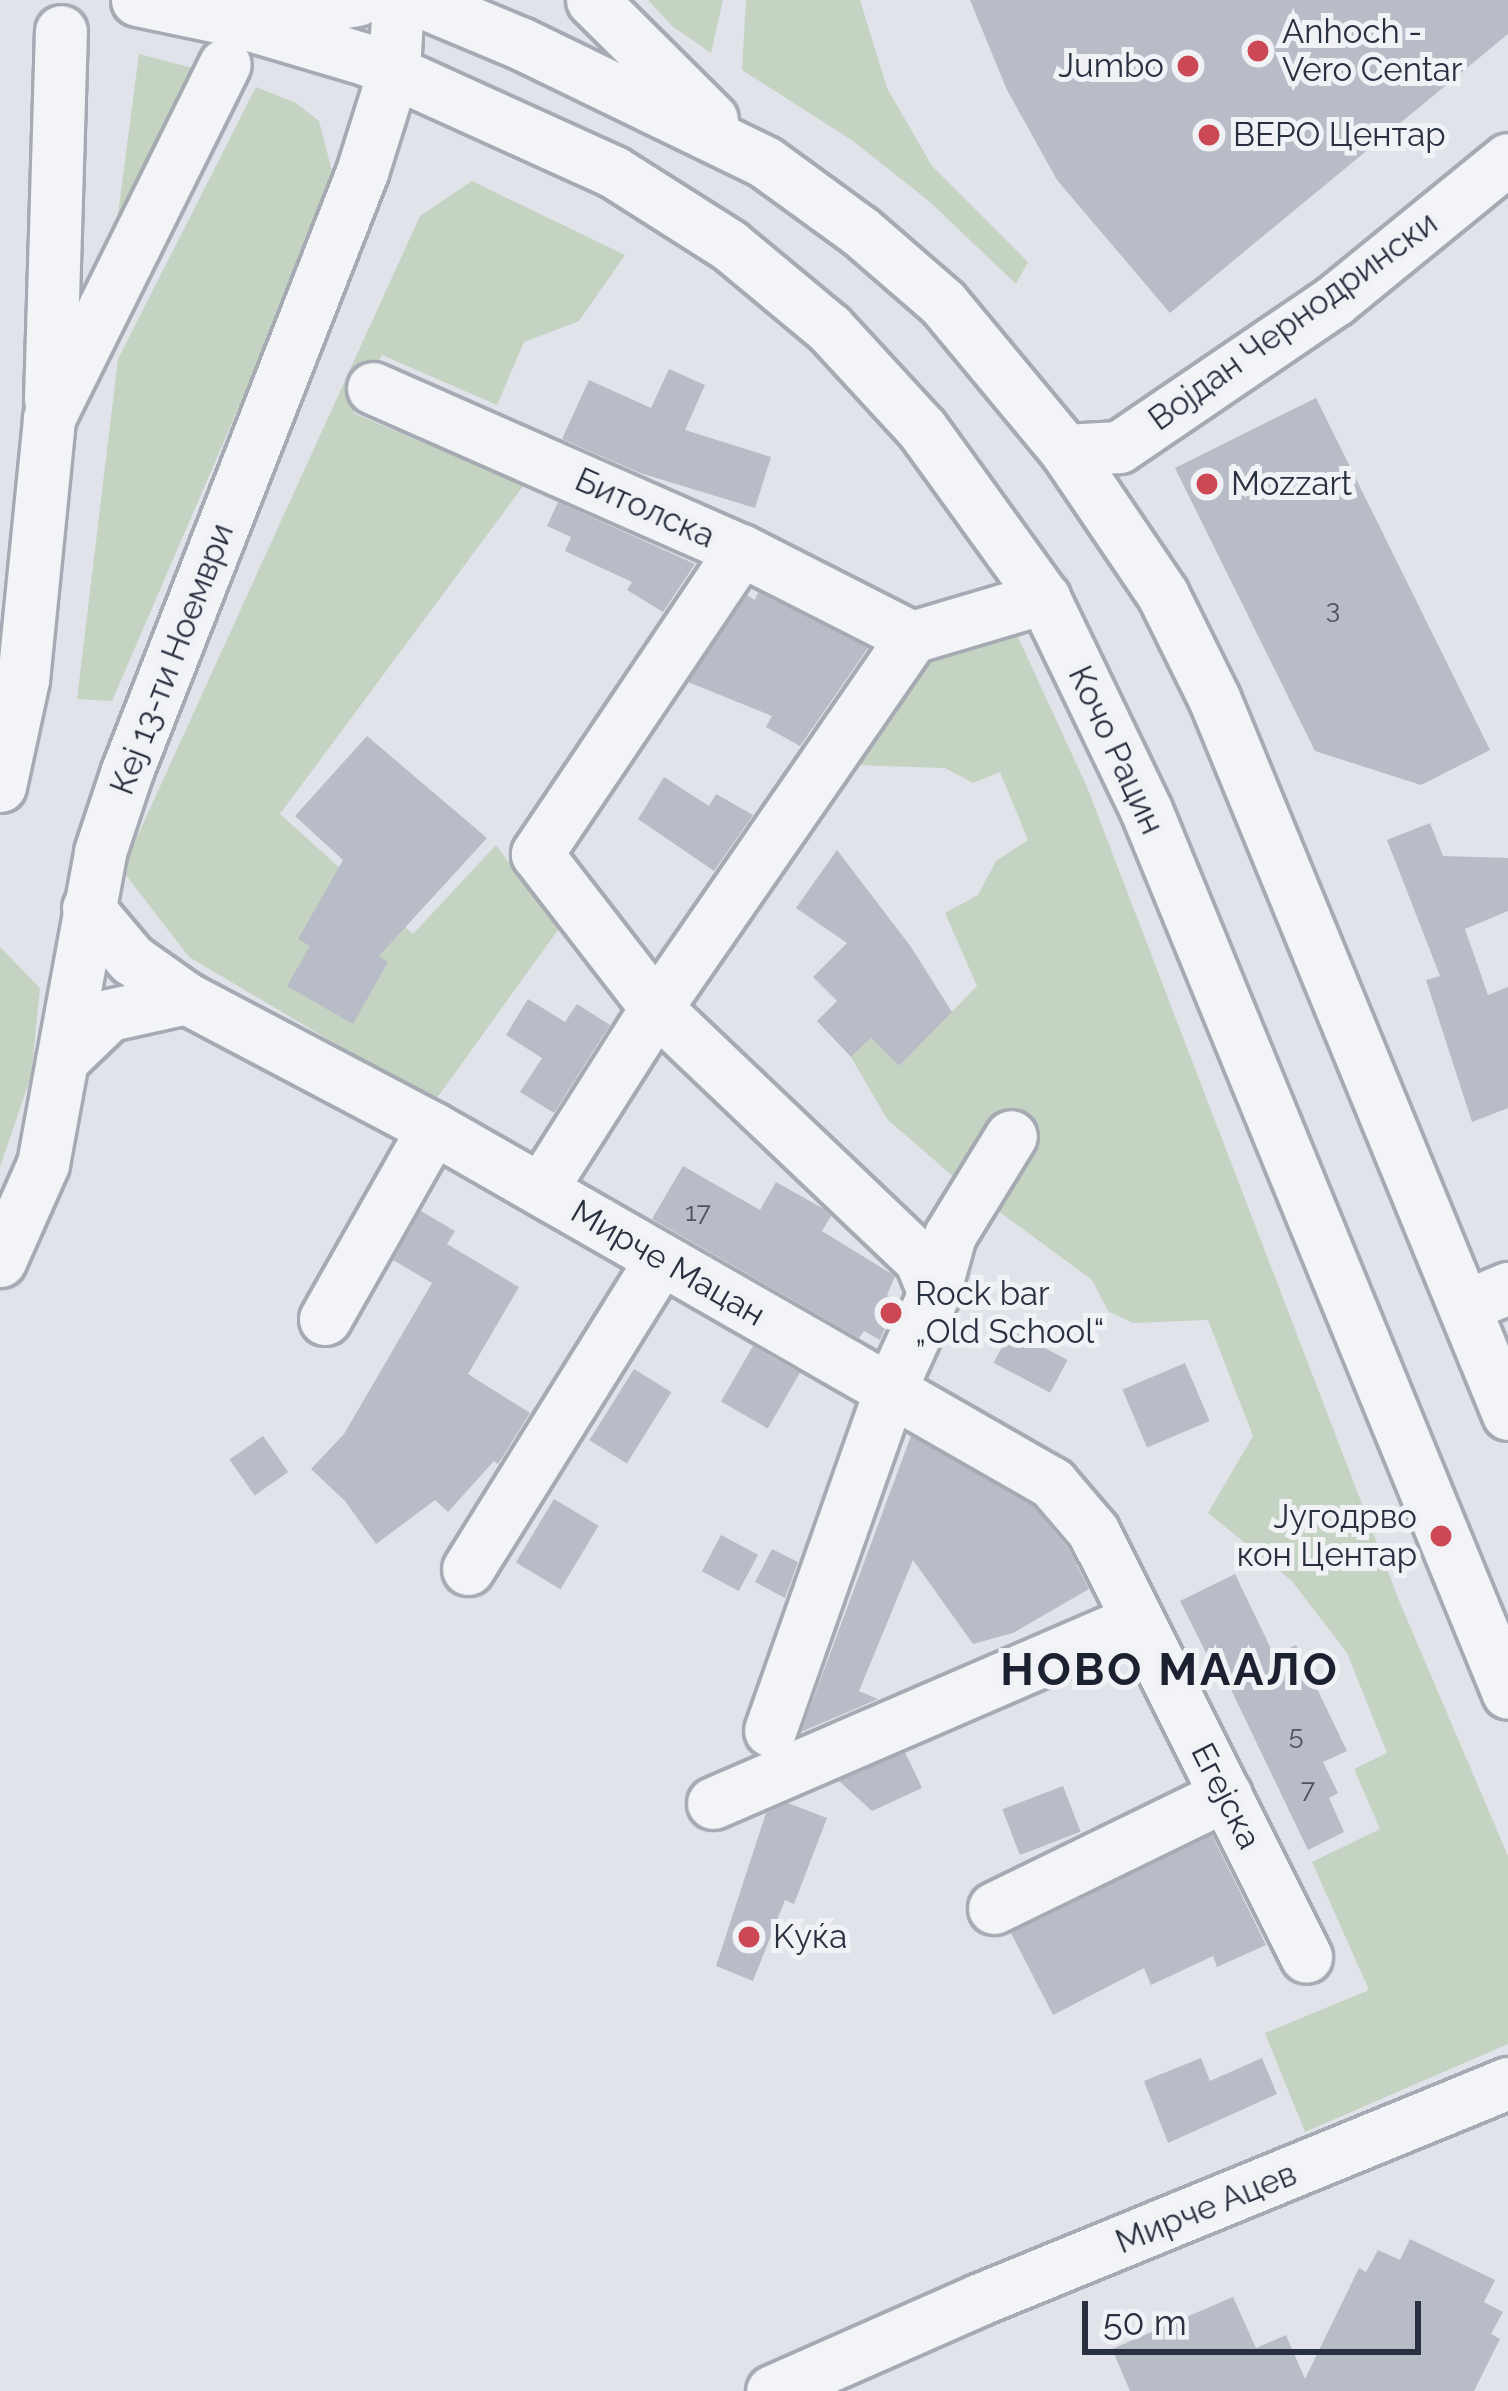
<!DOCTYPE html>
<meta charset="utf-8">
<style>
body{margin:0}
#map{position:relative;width:1508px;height:2391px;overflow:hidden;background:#e0e3e9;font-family:Raleway,sans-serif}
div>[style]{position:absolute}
.green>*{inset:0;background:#c5d3c2}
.building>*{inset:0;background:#b8bcc6;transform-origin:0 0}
.roads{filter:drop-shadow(3px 0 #a5aab3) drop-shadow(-3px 0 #a5aab3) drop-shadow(0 3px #a5aab3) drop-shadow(0 -3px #a5aab3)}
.minor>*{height:51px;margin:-25.5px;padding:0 25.5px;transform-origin:25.5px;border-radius:25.5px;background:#f3f4f7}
.dots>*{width:33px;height:33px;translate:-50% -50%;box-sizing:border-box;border:6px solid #f0f2f6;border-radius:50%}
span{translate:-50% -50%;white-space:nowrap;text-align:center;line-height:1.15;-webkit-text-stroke:10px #f0f2f6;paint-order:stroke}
.number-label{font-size:27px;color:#4d5362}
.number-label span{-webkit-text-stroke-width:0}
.poi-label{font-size:33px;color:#293040}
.left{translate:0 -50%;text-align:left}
.right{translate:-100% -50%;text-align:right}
.street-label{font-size:33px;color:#293040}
.district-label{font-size:45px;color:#1b2131;font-weight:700;letter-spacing:3px}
.scale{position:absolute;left:1082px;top:2301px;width:339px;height:54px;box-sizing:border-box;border:6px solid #293040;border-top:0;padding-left:15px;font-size:36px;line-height:42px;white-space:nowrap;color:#293040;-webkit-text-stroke:9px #f0f2f6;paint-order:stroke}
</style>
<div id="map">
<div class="green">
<i style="clip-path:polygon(648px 0,723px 0,711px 53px,672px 26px)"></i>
<i style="clip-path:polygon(746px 0,860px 0,887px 88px,932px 166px,1028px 262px,1016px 284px,930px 202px,853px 141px,742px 70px)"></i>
<i style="clip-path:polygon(139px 54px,212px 73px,110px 275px)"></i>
<i style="clip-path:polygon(256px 87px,296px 103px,319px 121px,332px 171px,325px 207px,112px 701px,77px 699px,118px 359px)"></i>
<i style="clip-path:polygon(472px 181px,625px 255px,579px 321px,524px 342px,497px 405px,382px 355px,353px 413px,524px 485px,280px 814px,413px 934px,496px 845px,558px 930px,434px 1102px,189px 957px,122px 870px,420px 216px)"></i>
<i style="clip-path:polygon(989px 626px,1018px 637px,1087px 787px,1400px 1603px,1508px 1856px,1508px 2044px,1305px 2132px,1265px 2033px,1369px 1990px,1312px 1862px,1380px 1829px,1354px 1769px,1387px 1753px,1347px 1653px,1292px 1581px,1208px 1513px,1253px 1436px,1208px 1320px,1133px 1323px,1108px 1311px,1092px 1280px,963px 1185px,887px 1119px,851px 1057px,871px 1038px,899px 1066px,977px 986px,945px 913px,978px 895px,996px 861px,1028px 840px,1000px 772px,973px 783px,945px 768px,854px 765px,931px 654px)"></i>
<i style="clip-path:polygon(0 947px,40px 988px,31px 1076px,0 1167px)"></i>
</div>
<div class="building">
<i style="clip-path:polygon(970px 0,1508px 0,1508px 34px,1170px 313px,1057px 180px,1007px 90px)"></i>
<i style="clip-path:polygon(669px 369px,705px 385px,685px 430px,771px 457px,755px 508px,640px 473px,562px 439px,589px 380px,651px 408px)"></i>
<i style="clip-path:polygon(1316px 398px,1490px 750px,1421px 785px,1315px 751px,1175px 468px)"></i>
<i style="clip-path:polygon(558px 502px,695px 564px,663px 612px,627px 590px,632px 582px,565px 551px,571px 537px,547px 526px)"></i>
<i style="clip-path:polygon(758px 592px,868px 648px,800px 746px,766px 727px,772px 716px,688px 682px,747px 595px,755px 600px)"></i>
<i style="clip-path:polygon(367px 736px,487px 838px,379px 956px,388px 962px,353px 1024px,287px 986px,310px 946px,298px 939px,343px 860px,295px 816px)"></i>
<i style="clip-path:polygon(664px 777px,709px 806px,716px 794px,753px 815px,714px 871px,638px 819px)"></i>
<i style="clip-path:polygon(1430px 823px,1443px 856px,1508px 858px,1508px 911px,1465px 929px,1488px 995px,1508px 987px,1508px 1108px,1472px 1122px,1426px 980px,1440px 976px,1387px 840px)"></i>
<i style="clip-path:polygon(837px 850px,911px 947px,952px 1012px,899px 1066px,871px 1038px,851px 1057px,817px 1021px,837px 1001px,813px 977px,847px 943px,796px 908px)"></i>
<i style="clip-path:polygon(528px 999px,565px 1022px,577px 1004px,610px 1025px,554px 1113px,520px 1092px,542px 1058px,506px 1035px)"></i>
<i style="clip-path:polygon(683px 1166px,760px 1210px,776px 1182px,824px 1209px,831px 1216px,822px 1231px,895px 1276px,887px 1295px,897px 1301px,880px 1340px,864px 1331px,859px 1338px,652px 1219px)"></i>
<i style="clip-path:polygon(421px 1211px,455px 1231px,447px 1244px,519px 1287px,468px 1374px,530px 1413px,498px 1464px,494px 1461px,448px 1512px,435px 1500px,376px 1544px,345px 1501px,311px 1469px,344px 1434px,432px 1283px,393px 1260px)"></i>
<i style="left:1011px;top:1330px;width:64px;height:37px;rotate:28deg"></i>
<i style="left:753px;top:1346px;width:54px;height:64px;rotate:30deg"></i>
<i style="left:1185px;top:1363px;width:63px;height:68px;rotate:67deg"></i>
<i style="left:634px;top:1369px;width:44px;height:84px;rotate:32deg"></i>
<i style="left:263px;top:1436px;width:44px;height:41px;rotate:55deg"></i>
<i style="clip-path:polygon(911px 1436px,1033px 1506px,1068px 1548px,1089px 1589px,1013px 1633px,973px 1644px,913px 1560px,859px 1691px,878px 1699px,801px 1732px)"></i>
<i style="left:554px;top:1499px;width:52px;height:74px;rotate:31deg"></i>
<i style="left:721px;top:1535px;width:42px;height:41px;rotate:28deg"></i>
<i style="clip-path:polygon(772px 1549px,798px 1562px,785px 1598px,755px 1582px)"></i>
<i style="clip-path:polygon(1235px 1574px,1274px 1655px,1296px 1645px,1347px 1751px,1323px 1762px,1338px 1793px,1329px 1798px,1344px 1832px,1308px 1850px,1213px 1652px,1207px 1655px,1180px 1601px)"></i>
<i style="clip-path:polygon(905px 1752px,922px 1788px,872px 1811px,839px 1781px)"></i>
<i style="left:1063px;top:1786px;width:49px;height:65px;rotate:69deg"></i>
<i style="clip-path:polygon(788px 1803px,827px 1818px,794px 1904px,785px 1900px,753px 1981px,716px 1966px,766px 1813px)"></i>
<i style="clip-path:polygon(1212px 1835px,1266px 1945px,1217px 1967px,1213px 1956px,1151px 1985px,1144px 1968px,1053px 2015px,1011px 1933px)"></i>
<i style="clip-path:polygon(1201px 2058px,1210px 2081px,1262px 2058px,1277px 2094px,1168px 2143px,1144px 2081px)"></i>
<i style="clip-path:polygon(1410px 2239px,1495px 2280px,1484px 2302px,1503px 2312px,1491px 2334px,1500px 2339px,1474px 2391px,1130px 2391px,1112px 2349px,1233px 2297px,1256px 2348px,1286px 2335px,1305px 2379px,1359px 2268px,1366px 2272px,1378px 2250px,1400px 2260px)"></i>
</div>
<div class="roads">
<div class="minor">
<i style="left:137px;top:0;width:98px;rotate:11.8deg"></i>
<i style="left:233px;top:20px;width:138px;rotate:16.5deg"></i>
<i style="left:365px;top:59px;width:273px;rotate:24.4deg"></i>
<i style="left:614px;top:172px;width:136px;rotate:32.4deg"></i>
<i style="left:729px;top:245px;width:130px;rotate:39.7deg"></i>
<i style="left:829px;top:328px;width:137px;rotate:47.4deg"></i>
<i style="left:922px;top:429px;width:208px;rotate:54.2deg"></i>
<i style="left:1044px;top:598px;width:235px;rotate:64.3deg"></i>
<i style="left:1146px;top:810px;width:954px;rotate:67.71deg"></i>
<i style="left:417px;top:0;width:112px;rotate:22.7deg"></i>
<i style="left:520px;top:43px;width:272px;rotate:25.9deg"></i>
<i style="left:765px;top:162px;width:117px;rotate:36deg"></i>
<i style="left:860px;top:231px;width:110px;rotate:40.9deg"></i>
<i style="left:943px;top:303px;width:191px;rotate:50.3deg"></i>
<i style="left:1065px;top:450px;width:175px;rotate:55.9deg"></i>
<i style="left:1163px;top:595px;width:115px;rotate:63.7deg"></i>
<i style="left:1214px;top:698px;width:774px;rotate:67.68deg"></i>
<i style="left:592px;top:0;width:169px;rotate:44.8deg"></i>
<i style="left:252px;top:18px;width:107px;rotate:-9.7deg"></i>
<i style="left:373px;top:388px;width:402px;rotate:23.8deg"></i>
<i style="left:741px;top:550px;width:192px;rotate:27deg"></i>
<i style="left:50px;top:400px;width:369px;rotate:-88.3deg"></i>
<i style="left:1065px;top:450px;width:54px;rotate:-3.2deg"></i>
<i style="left:1119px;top:447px;width:261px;rotate:-34.2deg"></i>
<i style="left:1335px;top:300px;width:223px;rotate:-39.2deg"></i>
<i style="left:741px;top:550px;width:366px;rotate:123.9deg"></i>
<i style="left:537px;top:854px;width:195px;rotate:52.3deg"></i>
<i style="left:656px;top:1008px;width:364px;rotate:43.6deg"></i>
<i style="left:920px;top:1259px;width:37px;rotate:68deg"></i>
<i style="left:934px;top:1293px;width:107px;rotate:114.4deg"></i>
<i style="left:890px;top:1390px;width:361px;rotate:109.4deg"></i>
<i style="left:0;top:786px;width:108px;rotate:-77.8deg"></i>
<i style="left:23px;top:680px;width:263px;rotate:-84.3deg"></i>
<i style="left:49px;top:418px;width:395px;rotate:-63.6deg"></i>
<i style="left:88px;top:908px;width:67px;rotate:49.9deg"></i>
<i style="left:131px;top:959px;width:67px;rotate:35.3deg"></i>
<i style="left:186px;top:998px;width:279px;rotate:27.8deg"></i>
<i style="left:433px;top:1128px;width:714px;rotate:29.83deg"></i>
<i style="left:1052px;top:1483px;width:63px;rotate:49.5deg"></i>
<i style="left:1093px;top:1531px;width:476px;rotate:63.4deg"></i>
<i style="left:62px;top:1060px;width:65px;rotate:-43.8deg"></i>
<i style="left:109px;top:1015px;width:79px;rotate:-12.4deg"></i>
<i style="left:541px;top:1189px;width:214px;rotate:-57.6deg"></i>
<i style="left:656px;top:1008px;width:451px;rotate:-55.4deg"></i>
<i style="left:912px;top:637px;width:138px;rotate:-16.5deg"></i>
<i style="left:0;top:1261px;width:106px;rotate:-66.1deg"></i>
<i style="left:43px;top:1164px;width:317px;rotate:-79.6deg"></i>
<i style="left:100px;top:852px;width:85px;rotate:-71.6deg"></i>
<i style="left:127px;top:771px;width:643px;rotate:-68.58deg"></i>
<i style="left:362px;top:172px;width:107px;rotate:-72.6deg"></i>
<i style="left:394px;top:70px;width:70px;rotate:-86.7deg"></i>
<i style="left:934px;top:1293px;width:60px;rotate:-74.6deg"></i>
<i style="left:950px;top:1235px;width:116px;rotate:-58.4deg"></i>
<i style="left:1465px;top:1306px;width:47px;rotate:-22.7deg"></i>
<i style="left:325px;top:1319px;width:219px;rotate:-60.5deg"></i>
<i style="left:468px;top:1569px;width:365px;rotate:-58.1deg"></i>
<i style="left:713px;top:1803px;width:461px;rotate:-23.4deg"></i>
<i style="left:994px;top:1908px;width:258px;rotate:-26deg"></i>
<i style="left:772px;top:2391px;width:225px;rotate:-23.8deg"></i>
<i style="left:978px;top:2300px;width:573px;rotate:-22.27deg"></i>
</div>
</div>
<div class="dots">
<i style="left:1258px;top:51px;background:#cb4854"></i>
<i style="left:1188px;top:66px;background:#cb4854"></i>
<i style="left:1209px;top:135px;background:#cb4854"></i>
<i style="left:1207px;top:484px;background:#cb4854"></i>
<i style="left:891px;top:1313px;background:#cb4854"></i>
<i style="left:1441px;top:1536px;background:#cb4854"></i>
<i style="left:749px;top:1937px;background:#cb4854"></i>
</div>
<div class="number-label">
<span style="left:1333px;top:609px">3</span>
<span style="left:698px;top:1212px">17</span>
<span style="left:1296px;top:1735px">5</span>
<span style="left:1308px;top:1789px">7</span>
</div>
<div class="poi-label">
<span class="left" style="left:1282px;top:51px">Anhoch -<br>Vero Centar</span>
<span class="right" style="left:1164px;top:66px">Jumbo</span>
<span class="left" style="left:1233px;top:135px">ВЕРО Центар</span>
<span class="left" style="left:1231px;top:484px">Mozzart</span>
<span class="left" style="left:915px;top:1313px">Rock bar<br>„Old School“</span>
<span class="right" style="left:1417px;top:1536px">Југодрво<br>кон Центар</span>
<span class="left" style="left:773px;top:1937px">Kуќа</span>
</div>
<div class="street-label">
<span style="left:1293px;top:321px;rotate:-36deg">Војдан Чернодрински</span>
<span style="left:645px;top:508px;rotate:24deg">Битолска</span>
<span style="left:172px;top:659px;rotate:-69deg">Кеј 13-ти Ноември</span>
<span style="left:1116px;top:750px;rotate:65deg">Кочо Рацин</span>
<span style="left:668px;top:1263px;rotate:30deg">Мирче Мацан</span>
<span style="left:1226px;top:1796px;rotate:63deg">Егејска</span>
<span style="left:1206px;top:2208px;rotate:-22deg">Мирче Ацев</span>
</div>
<div class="district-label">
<span style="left:1170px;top:1670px">НОВО МААЛО</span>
</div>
<div class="scale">50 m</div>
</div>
